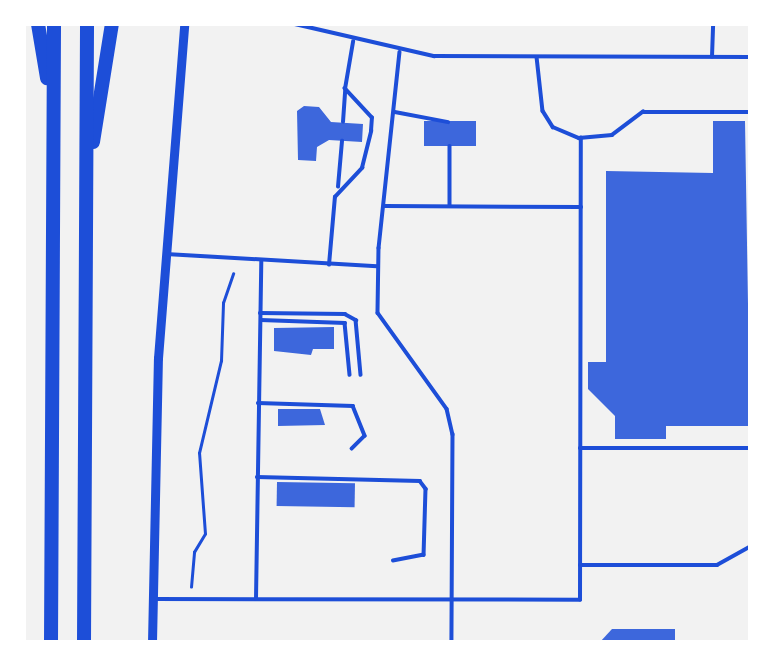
<!DOCTYPE html>
<style>
body{margin:0}
#map{position:relative;width:774px;height:666px;overflow:hidden;background:#f2f2f2;font-family:Montserrat,sans-serif}
div>[style]{position:absolute}
.building>*{inset:0;background:#3d67dc;transform-origin:0 0}
.path>*{height:2.5px;margin:-1.25px;padding:0 1.25px;transform-origin:1.25px;border-radius:1.25px;background:#1d4ed8}
.service>*{height:3.5px;margin:-1.75px;padding:0 1.75px;transform-origin:1.75px;border-radius:1.75px;background:#1d4ed8}
.tertiary>*{height:9px;margin:-4.5px;padding:0 4.5px;transform-origin:4.5px;border-radius:4.5px;background:#1d4ed8}
.motorway>*{height:14px;margin:-7px;padding:0 7px;transform-origin:7px;border-radius:7px;background:#1d4ed8}
span{translate:-50% -50%;white-space:nowrap;text-align:center;line-height:1.15;-webkit-text-stroke:7px #fff;paint-order:stroke}
.frame{position:absolute;inset:0;border:26px solid #fff;pointer-events:none}
</style>
<div id="map">
<div class="building">
<i style="clip-path:polygon(304px 106px,319px 107px,331px 122px,363px 124px,362px 142px,329px 140px,317px 147px,316px 161px,298px 160px,297px 111px)"></i>
<i style="left:476px;top:121px;width:25px;height:52px;rotate:90deg"></i>
<i style="clip-path:polygon(713px 121px,745px 121px,750px 426px,666px 426px,666px 439px,615px 439px,615px 416px,588px 389px,588px 362px,606px 362px,606px 171px,713px 173px)"></i>
<i style="clip-path:polygon(334px 327px,334px 349px,313px 349px,311px 355px,274px 351px,274px 328px)"></i>
<i style="clip-path:polygon(278px 409px,320px 409px,325px 425px,278px 426px)"></i>
<i style="left:277px;top:482px;width:78px;height:24px;rotate:1deg"></i>
<i style="clip-path:polygon(675px 629px,675px 642px,600px 642px,612px 629px)"></i>
</div>
<div class="path">
<i style="left:191px;top:587px;width:35px;rotate:-85deg"></i>
<i style="left:194px;top:552px;width:21px;rotate:-59deg"></i>
<i style="left:205px;top:534px;width:81px;rotate:-94.2deg"></i>
<i style="left:199px;top:453px;width:95px;rotate:-76.6deg"></i>
<i style="left:221px;top:361px;width:58px;rotate:-88deg"></i>
<i style="left:223px;top:303px;width:31px;rotate:-71deg"></i>
</div>
<div class="service">
<i style="left:295px;top:24px;width:143px;rotate:13deg"></i>
<i style="left:434px;top:56px;width:316px;rotate:0.2deg"></i>
<i style="left:400px;top:52px;width:197px;rotate:96.1deg"></i>
<i style="left:379px;top:248px;width:65px;rotate:90.9deg"></i>
<i style="left:378px;top:313px;width:118px;rotate:54.3deg"></i>
<i style="left:447px;top:409px;width:26px;rotate:77deg"></i>
<i style="left:453px;top:434px;width:208px;rotate:90.3deg"></i>
<i style="left:537px;top:57px;width:54px;rotate:83.7deg"></i>
<i style="left:543px;top:111px;width:19px;rotate:58deg"></i>
<i style="left:553px;top:127px;width:28px;rotate:23deg"></i>
<i style="left:579px;top:138px;width:33px;rotate:-5deg"></i>
<i style="left:612px;top:135px;width:39px;rotate:-37deg"></i>
<i style="left:643px;top:112px;width:107px"></i>
<i style="left:712px;top:57px;width:33px;rotate:-88deg"></i>
<i style="left:395px;top:112px;width:54px;rotate:10.7deg"></i>
<i style="left:343px;top:122px;width:32px;rotate:-86deg"></i>
<i style="left:450px;top:146px;width:60px;rotate:90deg"></i>
<i style="left:338px;top:187px;width:46px;rotate:-85deg"></i>
<i style="left:385px;top:206px;width:196px;rotate:0.3deg"></i>
<i style="left:166px;top:254px;width:211px;rotate:3.3deg"></i>
<i style="left:329px;top:265px;width:68px;rotate:-85deg"></i>
<i style="left:335px;top:197px;width:40px;rotate:-47deg"></i>
<i style="left:362px;top:168px;width:38px;rotate:-76deg"></i>
<i style="left:371px;top:131px;width:13px;rotate:-86deg"></i>
<i style="left:372px;top:118px;width:40px;rotate:-133deg"></i>
<i style="left:345px;top:89px;width:48px;rotate:-80.3deg"></i>
<i style="left:260px;top:313px;width:85px;rotate:0.7deg"></i>
<i style="left:345px;top:314px;width:13px;rotate:29deg"></i>
<i style="left:356px;top:320px;width:55px;rotate:84.8deg"></i>
<i style="left:261px;top:320px;width:84px;rotate:2deg"></i>
<i style="left:345px;top:323px;width:52px;rotate:84.5deg"></i>
<i style="left:258px;top:403px;width:95px;rotate:1.8deg"></i>
<i style="left:353px;top:406px;width:32px;rotate:68deg"></i>
<i style="left:365px;top:436px;width:18px;rotate:135deg"></i>
<i style="left:580px;top:448px;width:170px"></i>
<i style="left:257px;top:477px;width:163px;rotate:1.4deg"></i>
<i style="left:420px;top:481px;width:10px;rotate:53deg"></i>
<i style="left:426px;top:489px;width:66px;rotate:91.7deg"></i>
<i style="left:424px;top:555px;width:31px;rotate:169deg"></i>
<i style="left:580px;top:565px;width:137px"></i>
<i style="left:717px;top:565px;width:38px;rotate:-29deg"></i>
<i style="left:155px;top:599px;width:425px;rotate:0.1deg"></i>
<i style="left:580px;top:600px;width:462px;rotate:-89.9deg"></i>
<i style="left:256px;top:599px;width:337px;rotate:-89.1deg"></i>
</div>
<div class="tertiary">
<i style="left:152px;top:642px;width:284px;rotate:-88.8deg"></i>
<i style="left:158px;top:358px;width:335px;rotate:-85.5deg"></i>
</div>
<div class="motorway">
<i style="left:38px;top:24px;width:55px;rotate:80.5deg"></i>
<i style="left:93px;top:142px;width:120px;rotate:-80.9deg"></i>
<i style="left:51px;top:642px;width:618px;rotate:-89.72deg"></i>
<i style="left:84px;top:642px;width:618px;rotate:-89.72deg"></i>
</div>
<div class="frame"></div>
</div>
